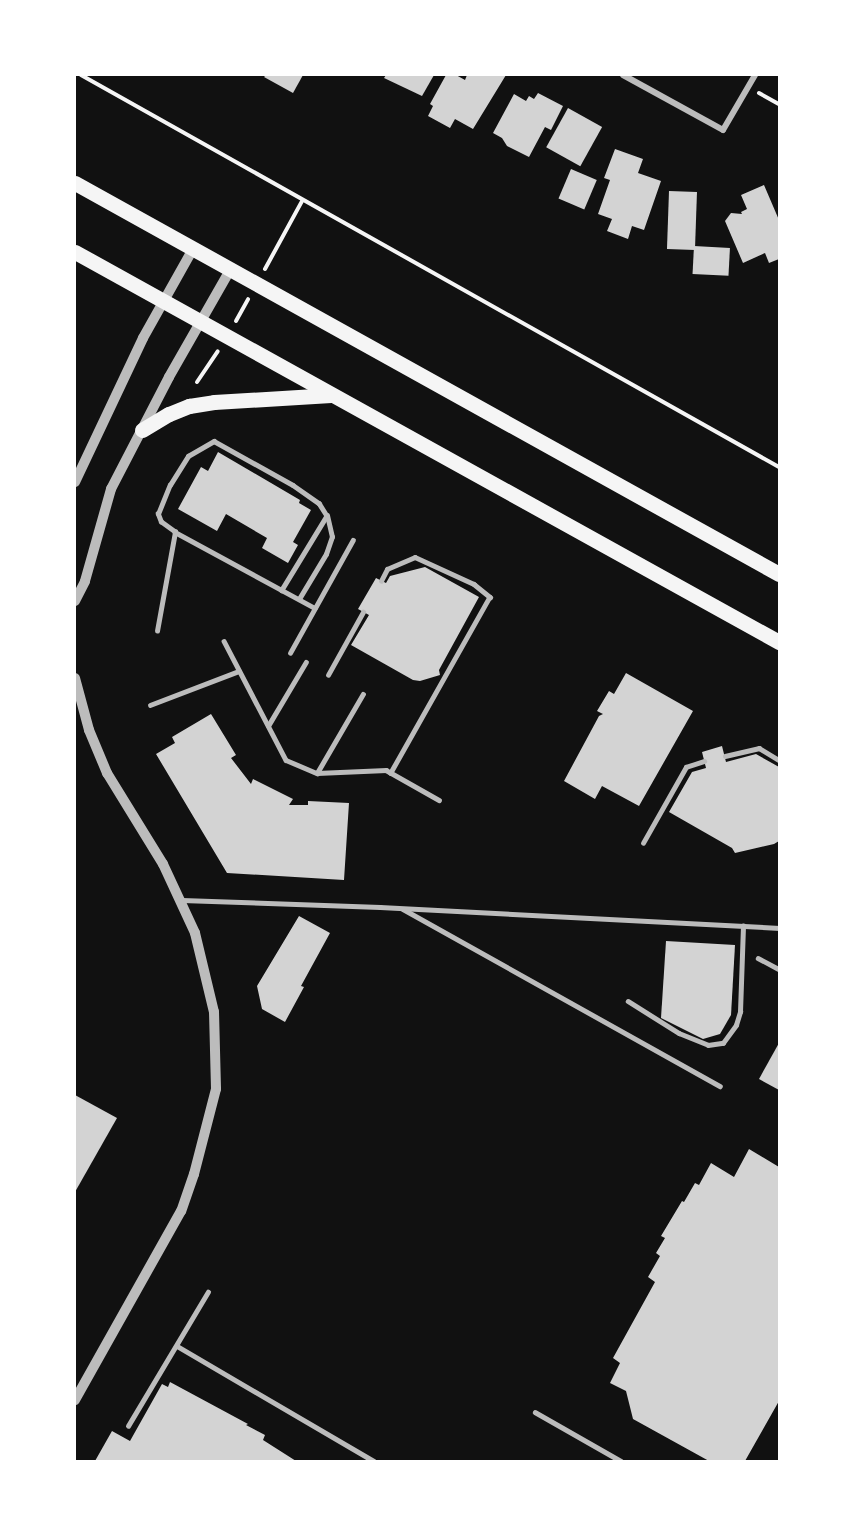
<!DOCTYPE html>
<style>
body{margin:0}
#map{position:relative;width:854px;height:1536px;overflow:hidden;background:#111;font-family:"Sofia Sans Condensed",sans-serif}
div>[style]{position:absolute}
.building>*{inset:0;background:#d3d3d3;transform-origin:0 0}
.path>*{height:4px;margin:-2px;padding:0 2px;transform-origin:2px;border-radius:2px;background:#f5f5f5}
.service>*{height:4.5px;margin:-2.25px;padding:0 2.25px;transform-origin:2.25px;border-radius:2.25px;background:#bcbcbc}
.minor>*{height:6px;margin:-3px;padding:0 3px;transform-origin:3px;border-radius:3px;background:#bcbcbc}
.tertiary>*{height:10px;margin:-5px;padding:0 5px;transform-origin:5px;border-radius:5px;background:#bcbcbc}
.primary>*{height:15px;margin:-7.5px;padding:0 7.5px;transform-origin:7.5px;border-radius:7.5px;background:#f5f5f5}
span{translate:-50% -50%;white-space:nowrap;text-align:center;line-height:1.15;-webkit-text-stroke:6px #fff;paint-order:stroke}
.frame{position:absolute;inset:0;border:76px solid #fff;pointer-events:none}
</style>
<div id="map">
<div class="building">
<i style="clip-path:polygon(266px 75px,303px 75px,293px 93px,264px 77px)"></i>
<i style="clip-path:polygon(386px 75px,434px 75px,422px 96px,384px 78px)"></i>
<i style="clip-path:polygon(446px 75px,456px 75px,465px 80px,467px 75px,506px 75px,473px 129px,455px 119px,450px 128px,428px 116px,433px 106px,430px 104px)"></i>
<i style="clip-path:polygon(538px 93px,563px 106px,551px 130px,545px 127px,529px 157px,507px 146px,502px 138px,493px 133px,514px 94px,526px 101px,529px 96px,534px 99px)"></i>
<i style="left:568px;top:108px;width:39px;height:45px;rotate:29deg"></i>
<i style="clip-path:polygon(615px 149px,643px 159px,638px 173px,661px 181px,644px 230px,632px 226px,628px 239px,607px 231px,612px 219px,598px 214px,610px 180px,604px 178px)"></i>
<i style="left:571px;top:169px;width:28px;height:32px;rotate:23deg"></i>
<i style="clip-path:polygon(764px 185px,779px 220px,779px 259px,769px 263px,765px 253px,743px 263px,725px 221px,731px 213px,742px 214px,741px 212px,747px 209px,741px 195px)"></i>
<i style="left:669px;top:191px;width:28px;height:58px;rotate:2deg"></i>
<i style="left:694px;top:246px;width:36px;height:28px;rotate:3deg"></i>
<i style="clip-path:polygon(218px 452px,300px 500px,299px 503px,311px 510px,293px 542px,298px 545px,288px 563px,262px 548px,267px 538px,226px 514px,217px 531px,178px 509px,201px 467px,208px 471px)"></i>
<i style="clip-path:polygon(425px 567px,479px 597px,439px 670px,440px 675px,420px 681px,413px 680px,351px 645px,369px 615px,358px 609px,376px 578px,386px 583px,390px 576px)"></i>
<i style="clip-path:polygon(626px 673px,693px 711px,639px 806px,602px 786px,595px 799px,564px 781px,599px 716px,603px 714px,597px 711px,609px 691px,614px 694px)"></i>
<i style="clip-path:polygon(211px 714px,236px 755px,231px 758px,251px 784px,253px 779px,293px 799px,289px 805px,308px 805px,308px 801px,349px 803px,344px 880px,227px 873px,156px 754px,175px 743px,172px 737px)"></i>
<i style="clip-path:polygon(722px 746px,726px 762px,756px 754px,779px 767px,779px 841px,774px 844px,735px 853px,732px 848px,669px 812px,692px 772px,706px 768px,702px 752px)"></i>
<i style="clip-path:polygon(299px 916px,330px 933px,301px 986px,304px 987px,285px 1022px,262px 1009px,257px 986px)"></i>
<i style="clip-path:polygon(666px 941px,735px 945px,731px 1015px,720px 1034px,703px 1039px,661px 1018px)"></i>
<i style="clip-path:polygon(779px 1043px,779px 1090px,759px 1079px)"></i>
<i style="clip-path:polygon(75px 1095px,117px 1118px,75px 1192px)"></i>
<i style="clip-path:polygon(749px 1149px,779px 1167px,779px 1401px,745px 1461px,709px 1461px,633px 1419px,626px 1391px,610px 1383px,620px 1363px,613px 1358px,655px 1282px,648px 1277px,660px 1256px,656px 1253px,665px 1238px,661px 1236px,682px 1201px,684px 1202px,695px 1183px,699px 1185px,711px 1163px,734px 1177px)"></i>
<i style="clip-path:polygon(170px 1382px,248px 1424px,246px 1425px,265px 1435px,263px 1440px,296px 1461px,95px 1461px,112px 1431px,130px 1441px,162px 1384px,168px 1387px)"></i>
</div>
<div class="path">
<i style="left:81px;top:75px;width:801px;rotate:29.32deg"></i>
<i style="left:759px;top:93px;width:23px;rotate:29deg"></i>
<i style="left:265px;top:269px;width:77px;rotate:-61.4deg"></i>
<i style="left:236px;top:321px;width:25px;rotate:-61deg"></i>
<i style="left:197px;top:382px;width:37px;rotate:-56deg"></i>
</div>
<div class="service">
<i style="left:175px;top:532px;width:17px;rotate:-144deg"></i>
<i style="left:161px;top:522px;width:9px;rotate:-111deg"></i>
<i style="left:158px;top:514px;width:31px;rotate:-68deg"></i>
<i style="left:170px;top:485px;width:34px;rotate:-58deg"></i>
<i style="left:188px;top:456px;width:30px;rotate:-30deg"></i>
<i style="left:214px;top:441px;width:90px;rotate:29.1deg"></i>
<i style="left:293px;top:485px;width:32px;rotate:35deg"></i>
<i style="left:319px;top:503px;width:15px;rotate:58deg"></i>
<i style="left:327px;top:516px;width:87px;rotate:121.3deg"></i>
<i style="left:381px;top:581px;width:13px;rotate:-63deg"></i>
<i style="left:387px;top:569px;width:30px;rotate:-23deg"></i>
<i style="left:415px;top:557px;width:65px;rotate:24.6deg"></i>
<i style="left:474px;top:584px;width:21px;rotate:39deg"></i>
<i style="left:490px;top:597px;width:202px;rotate:119.4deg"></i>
<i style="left:299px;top:599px;width:52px;rotate:-59deg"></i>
<i style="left:326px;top:554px;width:18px;rotate:-71deg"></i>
<i style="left:332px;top:537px;width:22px;rotate:-103deg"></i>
<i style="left:157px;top:631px;width:101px;rotate:-79.7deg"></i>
<i style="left:175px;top:532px;width:159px;rotate:28.5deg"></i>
<i style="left:224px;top:641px;width:134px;rotate:62.5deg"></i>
<i style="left:286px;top:760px;width:34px;rotate:23deg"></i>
<i style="left:317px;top:773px;width:69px;rotate:-2.5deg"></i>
<i style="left:386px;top:770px;width:61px;rotate:29.5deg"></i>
<i style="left:290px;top:653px;width:129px;rotate:-60.9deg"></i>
<i style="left:328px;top:675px;width:72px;rotate:-60.9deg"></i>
<i style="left:150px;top:705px;width:95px;rotate:-20.9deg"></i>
<i style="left:268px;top:726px;width:74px;rotate:-59.3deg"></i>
<i style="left:725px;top:756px;width:35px;rotate:-13deg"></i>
<i style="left:759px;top:748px;width:23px;rotate:31deg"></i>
<i style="left:317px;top:773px;width:91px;rotate:-59.8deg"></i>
<i style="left:643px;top:843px;width:87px;rotate:-60.5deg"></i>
<i style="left:686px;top:767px;width:19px;rotate:-18deg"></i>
<i style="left:182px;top:900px;width:198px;rotate:2deg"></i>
<i style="left:380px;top:907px;width:400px;rotate:3deg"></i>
<i style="left:403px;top:909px;width:363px;rotate:29.2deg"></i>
<i style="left:758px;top:958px;width:24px;rotate:28deg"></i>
<i style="left:628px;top:1001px;width:60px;rotate:32.1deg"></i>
<i style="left:679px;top:1033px;width:31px;rotate:22deg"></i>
<i style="left:708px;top:1045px;width:15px;rotate:-8deg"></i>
<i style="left:723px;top:1043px;width:22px;rotate:-54deg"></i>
<i style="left:736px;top:1025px;width:14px;rotate:-73deg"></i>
<i style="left:740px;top:1012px;width:86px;rotate:-88deg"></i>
<i style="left:177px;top:1346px;width:228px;rotate:30.3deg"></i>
<i style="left:535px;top:1412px;width:99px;rotate:29.7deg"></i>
<i style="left:128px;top:1426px;width:156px;rotate:-59.2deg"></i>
</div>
<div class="minor">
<i style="left:623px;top:75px;width:114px;rotate:28.8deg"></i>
<i style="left:723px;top:130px;width:64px;rotate:-59.8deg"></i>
</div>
<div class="tertiary">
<i style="left:75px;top:482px;width:159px;rotate:-64.7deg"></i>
<i style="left:143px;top:338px;width:102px;rotate:-60.7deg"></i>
<i style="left:75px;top:601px;width:22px;rotate:-63deg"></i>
<i style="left:85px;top:581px;width:96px;rotate:-74.2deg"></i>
<i style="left:111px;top:489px;width:126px;rotate:-62.6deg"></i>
<i style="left:169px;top:377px;width:123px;rotate:-60.3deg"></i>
<i style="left:75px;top:678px;width:54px;rotate:74.9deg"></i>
<i style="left:89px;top:730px;width:47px;rotate:67.3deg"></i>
<i style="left:107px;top:773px;width:107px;rotate:58.4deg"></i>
<i style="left:163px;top:864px;width:76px;rotate:65.1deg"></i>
<i style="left:195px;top:933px;width:81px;rotate:76.5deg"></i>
<i style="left:214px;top:1012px;width:77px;rotate:88.5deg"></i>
<i style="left:216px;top:1089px;width:88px;rotate:104.5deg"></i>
<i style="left:194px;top:1174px;width:39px;rotate:109deg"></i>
<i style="left:181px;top:1211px;width:217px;rotate:119.3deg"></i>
</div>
<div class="primary">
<i style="left:75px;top:183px;width:805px;rotate:29.05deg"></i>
<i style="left:75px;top:252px;width:805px;rotate:28.99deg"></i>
<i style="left:142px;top:430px;width:31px;rotate:-31deg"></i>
<i style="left:169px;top:414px;width:22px;rotate:-22deg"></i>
<i style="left:189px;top:406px;width:25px;rotate:-9deg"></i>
<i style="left:214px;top:402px;width:117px;rotate:-3.4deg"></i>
</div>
<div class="frame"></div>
</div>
